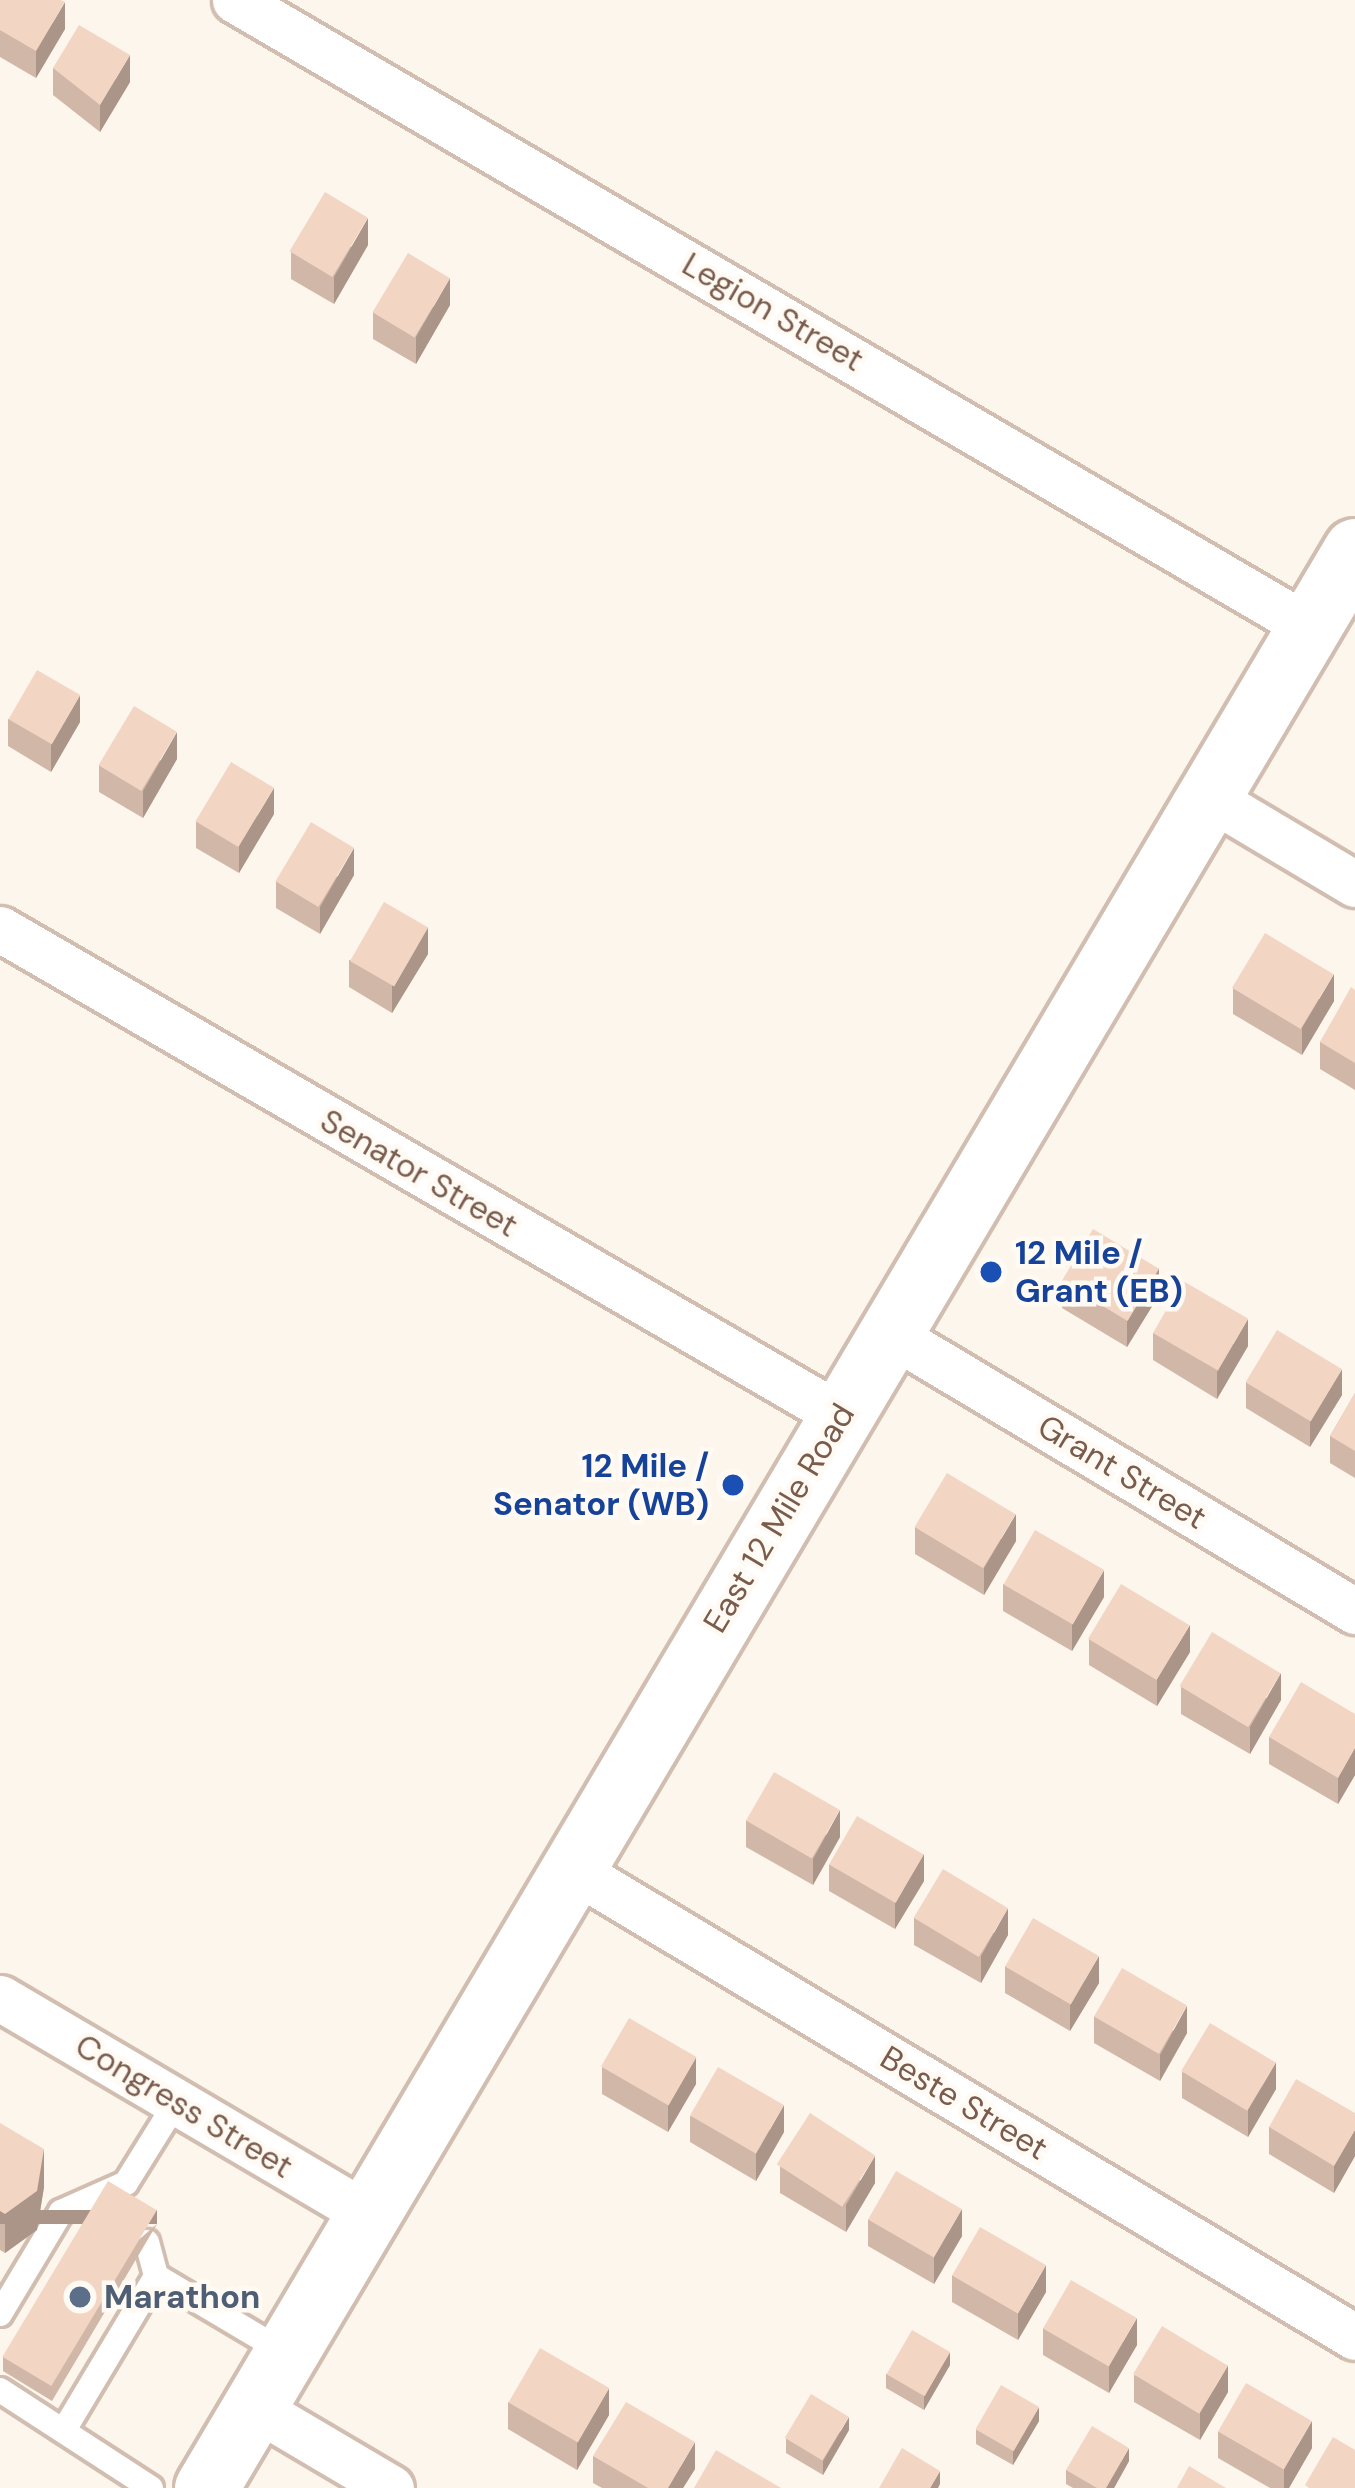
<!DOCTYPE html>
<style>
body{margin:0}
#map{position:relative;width:1355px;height:2488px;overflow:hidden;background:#fdf6ec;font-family:"DM Sans",sans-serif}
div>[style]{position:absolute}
.roads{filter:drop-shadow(3px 0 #d1beb0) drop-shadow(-3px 0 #d1beb0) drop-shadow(0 3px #d1beb0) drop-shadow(0 -3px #d1beb0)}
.lane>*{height:24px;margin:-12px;padding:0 12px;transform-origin:12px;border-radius:12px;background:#fff}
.street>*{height:45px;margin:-22.5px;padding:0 22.5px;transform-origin:22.5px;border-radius:22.5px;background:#fff}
.secondary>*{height:63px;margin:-31.5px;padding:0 31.5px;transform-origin:31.5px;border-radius:31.5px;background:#fff}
.wall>*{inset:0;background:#d1b7a8}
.shaded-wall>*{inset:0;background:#aa9588;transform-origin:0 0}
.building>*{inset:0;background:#f3d5c3;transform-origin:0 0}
.dots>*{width:33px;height:33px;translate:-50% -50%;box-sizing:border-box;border:6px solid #fffaf3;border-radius:50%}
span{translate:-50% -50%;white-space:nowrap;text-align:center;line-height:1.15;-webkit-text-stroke:9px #fffaf3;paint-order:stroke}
.street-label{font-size:33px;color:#7a5c4d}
.transit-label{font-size:33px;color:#164399;font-weight:700}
.left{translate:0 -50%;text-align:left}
.right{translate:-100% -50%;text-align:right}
.service-label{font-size:33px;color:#4e5e75;font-weight:700}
</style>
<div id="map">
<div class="roads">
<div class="lane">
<i style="left:147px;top:2242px;width:35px;rotate:75deg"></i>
<i style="left:0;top:2314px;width:119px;rotate:-59.1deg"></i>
<i style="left:61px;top:2212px;width:71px;rotate:-24deg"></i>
<i style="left:126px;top:2183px;width:97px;rotate:-58.1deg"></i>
<i style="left:0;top:2390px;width:180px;rotate:33deg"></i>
<i style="left:64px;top:2430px;width:179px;rotate:-59.1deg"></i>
<i style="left:156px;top:2276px;width:149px;rotate:30.7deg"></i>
</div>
<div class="street">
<i style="left:235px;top:0;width:1244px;rotate:30.28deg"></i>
<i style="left:1209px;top:797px;width:170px;rotate:30.8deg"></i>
<i style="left:0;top:929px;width:970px;rotate:30.08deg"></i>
<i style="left:889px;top:1333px;width:543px;rotate:30.82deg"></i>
<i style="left:572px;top:1869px;width:912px;rotate:30.87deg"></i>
<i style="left:0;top:1998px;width:426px;rotate:30.5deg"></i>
<i style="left:254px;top:2407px;width:159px;rotate:30.6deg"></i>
</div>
<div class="secondary">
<i style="left:206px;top:2488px;width:2253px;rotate:-59.34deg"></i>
</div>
</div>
<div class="wall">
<i style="clip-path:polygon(0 0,65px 29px,36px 78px,0 57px)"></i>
<i style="clip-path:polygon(53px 68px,130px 82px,100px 132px,53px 95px)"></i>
<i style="clip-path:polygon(368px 245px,334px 304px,291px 279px,291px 252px)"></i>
<i style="clip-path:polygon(450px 305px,416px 364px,373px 339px,373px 312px)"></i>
<i style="clip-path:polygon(8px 719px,80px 722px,51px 772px,8px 746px)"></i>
<i style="clip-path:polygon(177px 759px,143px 818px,99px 792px,99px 765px)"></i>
<i style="clip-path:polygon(274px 814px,239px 873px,196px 848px,196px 821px)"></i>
<i style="clip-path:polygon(354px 875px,320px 934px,276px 908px,276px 881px)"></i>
<i style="clip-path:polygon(428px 954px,392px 1013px,349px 987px,349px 960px)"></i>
<i style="clip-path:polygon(1233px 988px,1334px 1001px,1302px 1055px,1233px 1014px)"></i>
<i style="clip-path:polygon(1355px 990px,1355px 1090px,1320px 1069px,1320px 1042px)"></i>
<i style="clip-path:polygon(1062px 1281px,1159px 1295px,1127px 1347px,1062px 1308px)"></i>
<i style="clip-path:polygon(1153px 1333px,1248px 1346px,1217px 1399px,1153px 1360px)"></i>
<i style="clip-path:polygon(1246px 1382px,1342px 1395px,1310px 1447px,1246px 1408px)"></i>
<i style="clip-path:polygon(1355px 1393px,1355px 1478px,1330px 1463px,1330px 1436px)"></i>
<i style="clip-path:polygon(915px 1527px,1016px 1541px,984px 1595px,915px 1554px)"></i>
<i style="clip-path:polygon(1003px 1584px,1104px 1597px,1072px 1651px,1003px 1611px)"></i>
<i style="clip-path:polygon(1089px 1639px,1190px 1652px,1157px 1706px,1089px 1665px)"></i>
<i style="clip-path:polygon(1181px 1687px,1281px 1700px,1250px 1754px,1181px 1714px)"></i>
<i style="clip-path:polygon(1355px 1714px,1355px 1775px,1338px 1804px,1269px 1764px,1269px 1737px)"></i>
<i style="clip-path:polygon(746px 1820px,840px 1837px,813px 1885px,746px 1847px)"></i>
<i style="clip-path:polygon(829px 1864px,924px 1881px,895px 1929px,829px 1891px)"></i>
<i style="clip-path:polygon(914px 1918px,1008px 1935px,981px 1983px,914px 1945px)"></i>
<i style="clip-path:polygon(1005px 1966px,1099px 1983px,1070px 2031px,1005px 1993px)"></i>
<i style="clip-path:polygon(1094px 2016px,1187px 2033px,1160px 2081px,1094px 2043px)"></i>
<i style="clip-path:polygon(602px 2067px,696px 2084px,668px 2132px,602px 2094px)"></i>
<i style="clip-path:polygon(1182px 2072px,1276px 2089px,1248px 2137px,1182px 2098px)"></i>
<i style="clip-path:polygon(1355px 2113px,1355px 2156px,1334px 2193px,1269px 2154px,1269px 2127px)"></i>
<i style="clip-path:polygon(690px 2116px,784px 2132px,756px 2181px,690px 2142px)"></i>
<i style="clip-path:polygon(0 2123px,44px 2187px,37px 2230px,5px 2253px,0 2250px)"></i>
<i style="clip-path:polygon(780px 2166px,875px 2183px,846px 2232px,780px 2193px)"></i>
<i style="clip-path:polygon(868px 2219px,962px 2236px,934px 2284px,868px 2246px)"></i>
<i style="clip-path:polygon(157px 2224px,52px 2401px,3px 2371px,3px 2357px)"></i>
<i style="clip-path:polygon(952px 2275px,1046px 2292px,1018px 2340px,952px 2302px)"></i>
<i style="clip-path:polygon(1043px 2328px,1137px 2345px,1109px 2393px,1043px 2355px)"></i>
<i style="clip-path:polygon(950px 2365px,924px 2410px,886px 2388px,886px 2374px)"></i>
<i style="clip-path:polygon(1134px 2375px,1228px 2392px,1200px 2440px,1134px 2402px)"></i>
<i style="clip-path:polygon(508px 2402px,609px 2415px,577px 2470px,508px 2429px)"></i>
<i style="clip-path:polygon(1039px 2421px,1013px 2465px,976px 2444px,976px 2430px)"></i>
<i style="clip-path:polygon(849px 2430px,823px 2475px,786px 2453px,786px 2439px)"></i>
<i style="clip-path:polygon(1218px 2431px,1312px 2448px,1289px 2488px,1270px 2488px,1218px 2458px)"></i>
<i style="clip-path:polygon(593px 2456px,695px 2469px,683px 2488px,602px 2488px,593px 2483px)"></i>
<i style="clip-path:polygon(1129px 2461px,1114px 2488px,1073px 2488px,1066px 2484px,1066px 2470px)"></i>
</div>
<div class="shaded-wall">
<i style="clip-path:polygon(65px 2px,65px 29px,36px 78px,36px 51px)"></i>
<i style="clip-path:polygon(130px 55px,130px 82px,100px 132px,100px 105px)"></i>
<i style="clip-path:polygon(368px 218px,368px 245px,334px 304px,334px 277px)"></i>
<i style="clip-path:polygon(450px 278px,450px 305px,416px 364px,416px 337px)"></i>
<i style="clip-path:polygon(80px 695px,80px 722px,51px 772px,51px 745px)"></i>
<i style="clip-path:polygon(177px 732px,177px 759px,143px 818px,143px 791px)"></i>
<i style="clip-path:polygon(274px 788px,274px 814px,239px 873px,239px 846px)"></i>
<i style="clip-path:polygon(354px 848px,354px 875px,320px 934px,320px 907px)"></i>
<i style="clip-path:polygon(428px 927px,428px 954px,392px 1013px,392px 986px)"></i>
<i style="clip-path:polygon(1334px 974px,1334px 1001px,1302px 1055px,1302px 1028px)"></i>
<i style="clip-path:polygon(1159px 1268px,1159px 1295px,1127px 1347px,1127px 1320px)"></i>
<i style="clip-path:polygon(1248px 1319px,1248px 1346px,1217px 1399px,1217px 1372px)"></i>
<i style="clip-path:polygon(1342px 1369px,1342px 1395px,1310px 1447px,1310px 1420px)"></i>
<i style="clip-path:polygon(1016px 1514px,1016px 1541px,984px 1595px,984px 1568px)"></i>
<i style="clip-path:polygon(1104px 1570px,1104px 1597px,1072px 1651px,1072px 1624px)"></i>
<i style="clip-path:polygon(1190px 1625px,1190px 1652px,1157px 1706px,1157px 1679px)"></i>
<i style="clip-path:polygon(1281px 1673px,1281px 1700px,1250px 1754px,1250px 1727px)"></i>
<i style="clip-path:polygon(1355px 1748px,1355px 1775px,1338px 1804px,1338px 1778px)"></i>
<i style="clip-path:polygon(840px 1810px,840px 1837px,813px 1885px,813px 1859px)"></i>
<i style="clip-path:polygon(924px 1854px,924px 1881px,895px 1929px,895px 1902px)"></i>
<i style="clip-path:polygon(1008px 1908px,1008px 1935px,981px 1983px,981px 1956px)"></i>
<i style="clip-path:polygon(1099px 1956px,1099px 1983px,1070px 2031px,1070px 2005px)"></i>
<i style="clip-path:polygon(1187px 2006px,1187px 2033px,1160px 2081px,1160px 2055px)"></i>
<i style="clip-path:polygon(696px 2057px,696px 2084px,668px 2132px,668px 2105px)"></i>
<i style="clip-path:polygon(1276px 2062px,1276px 2089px,1248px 2137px,1248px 2110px)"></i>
<i style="clip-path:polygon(784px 2105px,784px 2132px,756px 2181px,756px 2154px)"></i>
<i style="clip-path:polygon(1355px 2130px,1355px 2156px,1334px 2193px,1334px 2166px)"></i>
<i style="clip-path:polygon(44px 2149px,44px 2187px,37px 2230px,5px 2253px,5px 2214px)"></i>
<i style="clip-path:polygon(875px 2156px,875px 2183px,846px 2232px,846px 2205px)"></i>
<i style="clip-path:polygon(962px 2209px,962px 2236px,934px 2284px,934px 2257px)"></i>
<i style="left:157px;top:2210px;width:14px;height:206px;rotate:90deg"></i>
<i style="clip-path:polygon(1046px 2265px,1046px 2292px,1018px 2340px,1018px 2314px)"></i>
<i style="clip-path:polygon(1137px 2318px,1137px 2345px,1109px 2393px,1109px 2366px)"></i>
<i style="clip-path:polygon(950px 2352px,950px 2365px,924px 2410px,924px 2396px)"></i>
<i style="clip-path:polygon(1228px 2365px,1228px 2392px,1200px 2440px,1200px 2413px)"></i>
<i style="clip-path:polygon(609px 2388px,609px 2415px,577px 2470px,577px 2443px)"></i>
<i style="clip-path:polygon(1039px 2407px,1039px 2421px,1013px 2465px,1013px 2451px)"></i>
<i style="clip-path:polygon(849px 2417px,849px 2430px,823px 2475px,823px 2461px)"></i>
<i style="clip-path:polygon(1312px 2421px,1312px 2448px,1289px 2488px,1284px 2488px,1284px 2469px)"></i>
<i style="clip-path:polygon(695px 2442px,695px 2469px,683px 2488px,668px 2488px)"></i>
<i style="clip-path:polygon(1129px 2448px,1129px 2461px,1114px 2488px,1106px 2488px)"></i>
<i style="clip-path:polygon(940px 2471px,940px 2484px,938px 2488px,930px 2488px)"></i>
</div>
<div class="building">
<i style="clip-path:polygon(61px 0,65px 2px,36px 51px,0 30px,0 0)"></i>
<i style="clip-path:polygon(79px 25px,130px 55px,100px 105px,53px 68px)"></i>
<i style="left:325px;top:192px;width:50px;height:69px;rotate:31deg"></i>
<i style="left:408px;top:253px;width:49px;height:69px;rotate:31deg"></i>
<i style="left:37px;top:670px;width:50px;height:57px;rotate:30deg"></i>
<i style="left:134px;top:706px;width:50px;height:69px;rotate:31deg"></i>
<i style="left:231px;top:762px;width:50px;height:69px;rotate:31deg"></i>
<i style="left:311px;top:822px;width:50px;height:69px;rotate:31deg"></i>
<i style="left:384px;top:902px;width:51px;height:68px;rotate:30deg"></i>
<i style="left:1265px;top:933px;width:80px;height:64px;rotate:31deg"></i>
<i style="clip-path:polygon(1351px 987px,1355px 990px,1355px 1063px,1320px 1042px)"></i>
<i style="left:1093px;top:1229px;width:77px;height:61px;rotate:31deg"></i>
<i style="left:1183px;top:1281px;width:75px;height:60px;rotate:30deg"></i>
<i style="left:1277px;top:1330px;width:76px;height:61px;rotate:31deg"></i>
<i style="clip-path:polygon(1355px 1393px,1355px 1451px,1330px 1436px)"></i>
<i style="left:947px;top:1473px;width:80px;height:63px;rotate:31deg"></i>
<i style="left:1035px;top:1530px;width:80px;height:63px;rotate:30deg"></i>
<i style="left:1121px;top:1584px;width:80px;height:64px;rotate:31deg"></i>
<i style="left:1212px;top:1632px;width:80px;height:63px;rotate:31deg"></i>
<i style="clip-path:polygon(1301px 1682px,1355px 1714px,1355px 1748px,1338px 1778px,1269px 1737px)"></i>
<i style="left:774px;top:1772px;width:76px;height:56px;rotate:30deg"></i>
<i style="left:857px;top:1816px;width:77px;height:56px;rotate:30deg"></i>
<i style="left:943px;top:1869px;width:76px;height:57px;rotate:31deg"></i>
<i style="left:1033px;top:1918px;width:76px;height:56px;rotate:30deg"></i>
<i style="left:1122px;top:1968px;width:75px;height:56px;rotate:30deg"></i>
<i style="left:629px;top:2018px;width:78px;height:56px;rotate:30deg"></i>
<i style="left:1210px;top:2023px;width:77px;height:56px;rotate:31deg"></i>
<i style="left:718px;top:2067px;width:76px;height:56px;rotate:30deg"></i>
<i style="clip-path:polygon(1296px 2079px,1355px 2113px,1355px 2130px,1334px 2166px,1269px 2127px)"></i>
<i style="left:810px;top:2113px;width:78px;height:61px;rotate:33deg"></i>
<i style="clip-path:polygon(0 2123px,44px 2149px,37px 2191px,5px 2214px,0 2211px)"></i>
<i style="left:896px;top:2171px;width:76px;height:56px;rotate:30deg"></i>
<i style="left:108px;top:2181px;width:57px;height:205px;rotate:31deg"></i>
<i style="left:980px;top:2227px;width:76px;height:56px;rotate:30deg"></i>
<i style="left:1071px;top:2280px;width:76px;height:56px;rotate:30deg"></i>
<i style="left:1162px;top:2326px;width:77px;height:56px;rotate:31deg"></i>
<i style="left:912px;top:2330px;width:44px;height:51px;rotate:30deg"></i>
<i style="left:540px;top:2348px;width:80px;height:63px;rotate:30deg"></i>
<i style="left:1246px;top:2383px;width:76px;height:56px;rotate:30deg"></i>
<i style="left:1001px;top:2385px;width:44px;height:51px;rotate:30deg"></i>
<i style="left:811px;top:2394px;width:44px;height:51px;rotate:31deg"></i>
<i style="clip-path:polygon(626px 2402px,695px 2442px,668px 2488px,648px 2488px,593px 2456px)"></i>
<i style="clip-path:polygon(1092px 2426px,1129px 2448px,1106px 2488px,1097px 2488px,1066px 2470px)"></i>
<i style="clip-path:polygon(1333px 2437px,1355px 2450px,1355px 2488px,1309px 2488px,1305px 2485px)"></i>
<i style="clip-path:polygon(902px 2448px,940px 2471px,930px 2488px,879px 2488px)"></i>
<i style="clip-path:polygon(716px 2450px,781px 2488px,694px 2488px)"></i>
<i style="clip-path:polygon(1189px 2466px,1226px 2488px,1177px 2488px)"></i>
</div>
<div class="dots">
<i style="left:991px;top:1272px;background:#1a4fb4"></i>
<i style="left:733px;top:1485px;background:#1a4fb4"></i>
<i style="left:80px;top:2297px;background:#5c6f8a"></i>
</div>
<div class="street-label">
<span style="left:773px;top:312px;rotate:30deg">Legion Street</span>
<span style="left:419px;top:1173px;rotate:30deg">Senator Street</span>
<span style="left:1122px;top:1472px;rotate:31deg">Grant Street</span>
<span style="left:779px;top:1518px;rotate:-59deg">East 12 Mile Road</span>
<span style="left:964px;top:2103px;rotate:31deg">Beste Street</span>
<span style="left:184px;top:2106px;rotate:31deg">Congress Street</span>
</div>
<div class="transit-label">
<span class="left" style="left:1015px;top:1272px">12 Mile /<br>Grant (EB)</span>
<span class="right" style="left:709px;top:1485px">12 Mile /<br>Senator (WB)</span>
</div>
<div class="service-label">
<span class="left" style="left:104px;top:2297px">Marathon</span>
</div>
</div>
